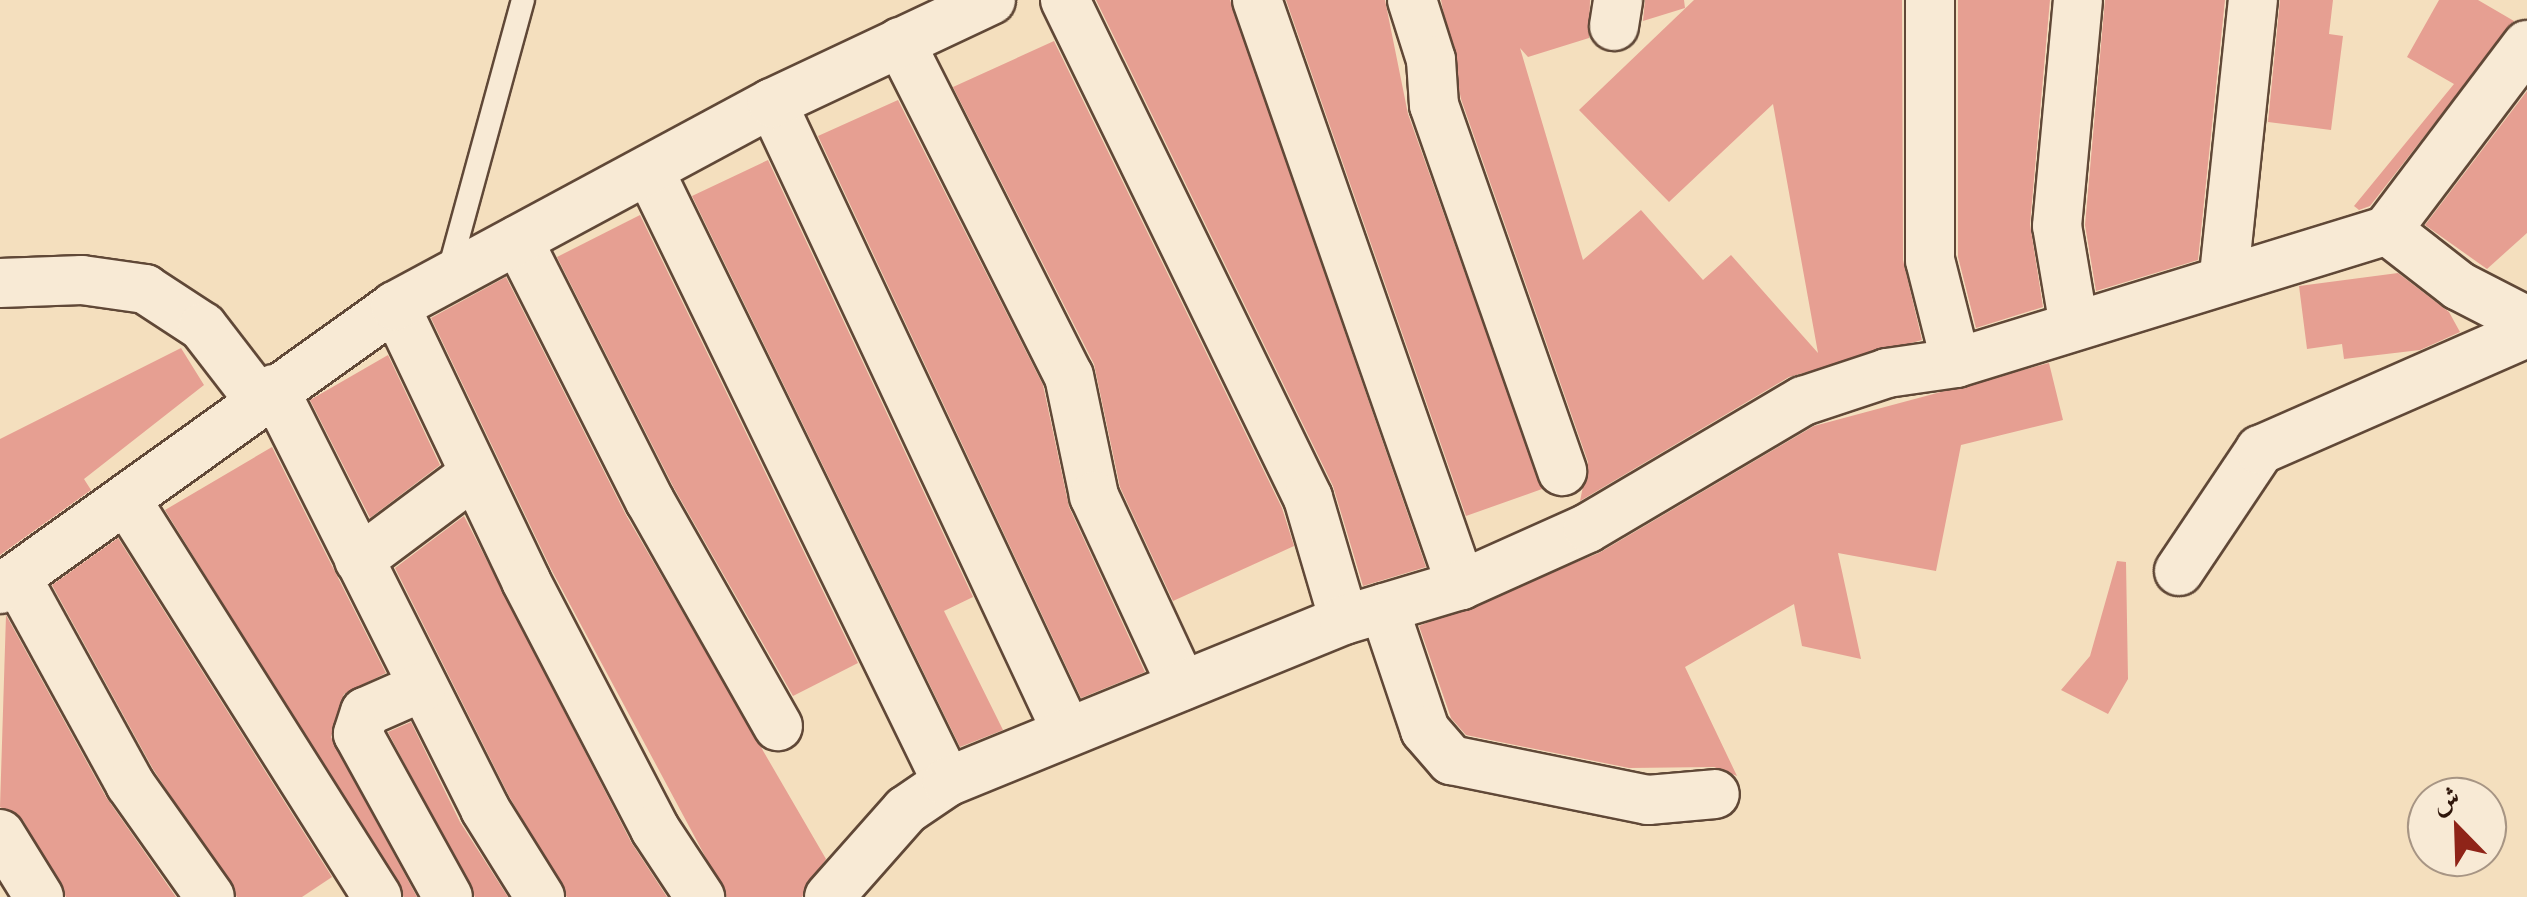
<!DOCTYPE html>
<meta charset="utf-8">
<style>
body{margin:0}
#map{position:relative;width:2527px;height:897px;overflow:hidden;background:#f4dfbe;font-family:"IM FELL DW Pica",Amiri,serif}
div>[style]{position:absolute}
.building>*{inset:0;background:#e69f92}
.roads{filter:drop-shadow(2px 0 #604837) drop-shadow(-2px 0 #604837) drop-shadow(0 2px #604837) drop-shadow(0 -2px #604837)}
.service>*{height:22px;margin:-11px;padding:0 11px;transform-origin:11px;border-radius:11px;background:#f8ead5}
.minor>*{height:48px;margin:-24px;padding:0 24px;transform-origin:24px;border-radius:24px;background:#f8ead5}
span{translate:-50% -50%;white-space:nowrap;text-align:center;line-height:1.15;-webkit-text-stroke:8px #f8ead5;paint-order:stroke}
.north{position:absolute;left:2407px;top:777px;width:100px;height:100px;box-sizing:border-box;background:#f8ead5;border:2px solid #a79584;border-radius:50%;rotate:337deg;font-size:28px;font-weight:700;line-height:40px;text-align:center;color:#2e150a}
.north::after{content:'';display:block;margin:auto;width:35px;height:45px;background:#8f2418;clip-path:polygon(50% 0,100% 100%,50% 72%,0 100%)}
</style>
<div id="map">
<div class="building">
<i style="clip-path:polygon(1096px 0,1230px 0,1426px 567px,1363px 586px,1333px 486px)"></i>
<i style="clip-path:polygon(1286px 0,1385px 0,1408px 114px,1542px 489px,1466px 516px)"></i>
<i style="clip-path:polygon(1441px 0,1590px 0,1589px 38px,1528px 57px,1520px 48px,1583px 260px,1641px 210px,1703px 280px,1731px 255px,1818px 353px,1773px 104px,1669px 202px,1579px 110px,1694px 0,1902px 0,1903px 260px,1922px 340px,1789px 377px,1580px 501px,1588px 462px,1461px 99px)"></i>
<i style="clip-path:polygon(1645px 0,1684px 0,1685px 8px,1643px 21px)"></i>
<i style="clip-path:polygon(1958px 0,2050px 0,2030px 224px,2043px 307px,1976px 328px,1958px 257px)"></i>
<i style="clip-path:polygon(2105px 0,2225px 0,2198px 260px,2096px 291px,2085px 225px)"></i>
<i style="clip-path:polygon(2280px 0,2333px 0,2329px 34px,2343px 36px,2331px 130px,2268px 122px)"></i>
<i style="clip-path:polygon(2439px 0,2478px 0,2514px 21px,2370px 206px,2359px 210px,2354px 206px,2454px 84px,2407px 57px)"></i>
<i style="clip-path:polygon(1054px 41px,1282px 508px,1294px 546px,1173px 601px,1120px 487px,1094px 364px,953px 87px)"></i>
<i style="clip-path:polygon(2527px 91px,2527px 233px,2487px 269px,2425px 225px)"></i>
<i style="clip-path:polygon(898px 100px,1043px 385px,1069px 507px,1145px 672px,1081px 698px,818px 136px)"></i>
<i style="clip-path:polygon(768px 160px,973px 597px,944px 611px,1003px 730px,960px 747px,692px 196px)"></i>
<i style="clip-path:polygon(640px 215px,858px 663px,793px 696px,674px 488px,557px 257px)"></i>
<i style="clip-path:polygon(2398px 273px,2449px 312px,2460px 332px,2420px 350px,2344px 359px,2342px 344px,2307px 349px,2299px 286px)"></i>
<i style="clip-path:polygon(506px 277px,626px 515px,826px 859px,802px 897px,727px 897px,551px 569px,431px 318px)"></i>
<i style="clip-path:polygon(181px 348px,204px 385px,84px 479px,91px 490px,0 555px,0 439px)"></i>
<i style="clip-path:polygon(388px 355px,440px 465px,370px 518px,310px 400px)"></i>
<i style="clip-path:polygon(2049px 363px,2063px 420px,1961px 445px,1936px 571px,1838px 553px,1861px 659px,1802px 646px,1794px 604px,1685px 667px,1737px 776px,1714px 767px,1629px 768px,1466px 735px,1451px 718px,1419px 626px,1599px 553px,1814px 426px)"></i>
<i style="clip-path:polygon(272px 447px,386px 673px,344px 694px,331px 737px,417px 897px,404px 897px,165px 510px)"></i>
<i style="clip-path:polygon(464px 516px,631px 842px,667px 897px,567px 897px,509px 796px,395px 568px)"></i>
<i style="clip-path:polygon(118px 538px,332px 877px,302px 897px,237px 897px,153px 769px,52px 585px)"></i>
<i style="clip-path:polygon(2117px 561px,2126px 562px,2128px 679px,2108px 714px,2061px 690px,2090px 656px)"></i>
<i style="clip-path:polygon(6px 615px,106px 797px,176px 897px,66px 897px,23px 820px,0 807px)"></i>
<i style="clip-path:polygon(411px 722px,460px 822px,508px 897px,475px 897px,388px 732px)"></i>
</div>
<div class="roads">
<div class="service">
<i style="left:448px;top:274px;width:284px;rotate:-74.7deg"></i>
</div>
<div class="minor">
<i style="left:1065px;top:0;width:554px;rotate:63.99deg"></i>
<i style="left:1308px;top:498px;width:127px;rotate:73.6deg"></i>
<i style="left:1257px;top:0;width:620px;rotate:70.78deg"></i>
<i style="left:1412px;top:0;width:63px;rotate:72.4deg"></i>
<i style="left:1431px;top:60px;width:45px;rotate:86.2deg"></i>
<i style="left:1434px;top:105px;width:388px;rotate:70.7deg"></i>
<i style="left:1930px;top:0;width:260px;rotate:90deg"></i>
<i style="left:1930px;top:260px;width:106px;rotate:75.8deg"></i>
<i style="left:1614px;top:26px;width:26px;rotate:-81deg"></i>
<i style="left:900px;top:42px;width:374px;rotate:63.2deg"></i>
<i style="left:1069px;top:376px;width:123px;rotate:78.2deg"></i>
<i style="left:1094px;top:496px;width:209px;rotate:65.1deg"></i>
<i style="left:772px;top:103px;width:695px;rotate:64.87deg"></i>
<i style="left:649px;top:170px;width:681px;rotate:64.04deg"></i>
<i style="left:2387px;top:230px;width:232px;rotate:-52.9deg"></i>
<i style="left:518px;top:240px;width:292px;rotate:63.2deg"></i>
<i style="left:650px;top:501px;width:259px;rotate:60.4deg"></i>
<i style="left:2224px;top:275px;width:277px;rotate:-84deg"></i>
<i style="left:0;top:283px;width:82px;rotate:-2.1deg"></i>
<i style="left:82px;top:280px;width:64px;rotate:8.1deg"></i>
<i style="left:145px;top:289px;width:69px;rotate:33.2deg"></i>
<i style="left:203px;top:327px;width:93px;rotate:52.4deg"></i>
<i style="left:395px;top:306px;width:305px;rotate:64.5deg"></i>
<i style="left:526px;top:581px;width:280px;rotate:62.5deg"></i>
<i style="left:655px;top:829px;width:82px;rotate:56.5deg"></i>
<i style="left:2074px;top:326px;width:101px;rotate:-99.6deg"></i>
<i style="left:2057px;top:226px;width:227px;rotate:-84.7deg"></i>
<i style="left:274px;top:389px;width:470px;rotate:63.3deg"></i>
<i style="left:485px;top:809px;width:104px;rotate:58deg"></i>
<i style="left:127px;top:501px;width:468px;rotate:57.7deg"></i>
<i style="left:359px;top:560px;width:144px;rotate:-36.8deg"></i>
<i style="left:2179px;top:571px;width:146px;rotate:-56.2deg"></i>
<i style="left:2260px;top:450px;width:292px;rotate:-23.7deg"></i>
<i style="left:18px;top:580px;width:233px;rotate:61.2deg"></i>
<i style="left:130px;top:784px;width:138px;rotate:54.7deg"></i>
<i style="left:0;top:589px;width:486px;rotate:-35.6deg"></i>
<i style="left:395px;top:306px;width:428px;rotate:-28.3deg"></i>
<i style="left:772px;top:103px;width:242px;rotate:-25.2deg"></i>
<i style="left:1384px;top:608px;width:129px;rotate:71.4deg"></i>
<i style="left:1425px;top:730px;width:40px;rotate:49deg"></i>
<i style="left:1451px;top:760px;width:201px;rotate:11.5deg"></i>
<i style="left:1648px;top:800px;width:67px;rotate:-5.1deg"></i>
<i style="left:422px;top:687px;width:62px;rotate:156.3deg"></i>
<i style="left:365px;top:712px;width:23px;rotate:108deg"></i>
<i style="left:358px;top:734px;width:186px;rotate:61.1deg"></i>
<i style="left:0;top:834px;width:74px;rotate:58.2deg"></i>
<i style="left:829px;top:897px;width:116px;rotate:-48.5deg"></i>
<i style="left:906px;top:810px;width:50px;rotate:-34.3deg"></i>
<i style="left:947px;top:782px;width:429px;rotate:-22.2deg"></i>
<i style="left:1344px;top:620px;width:122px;rotate:-16.7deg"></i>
<i style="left:1461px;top:585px;width:139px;rotate:-24.2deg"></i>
<i style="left:1588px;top:528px;width:250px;rotate:-30.6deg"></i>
<i style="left:1803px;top:401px;width:89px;rotate:-18.4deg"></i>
<i style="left:1887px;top:373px;width:70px;rotate:-8.2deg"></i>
<i style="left:1956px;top:363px;width:451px;rotate:-17.1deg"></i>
<i style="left:2387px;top:230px;width:91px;rotate:37.9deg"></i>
<i style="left:2459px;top:286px;width:76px;rotate:27.2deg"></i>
</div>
</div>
<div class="north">ش</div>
</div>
